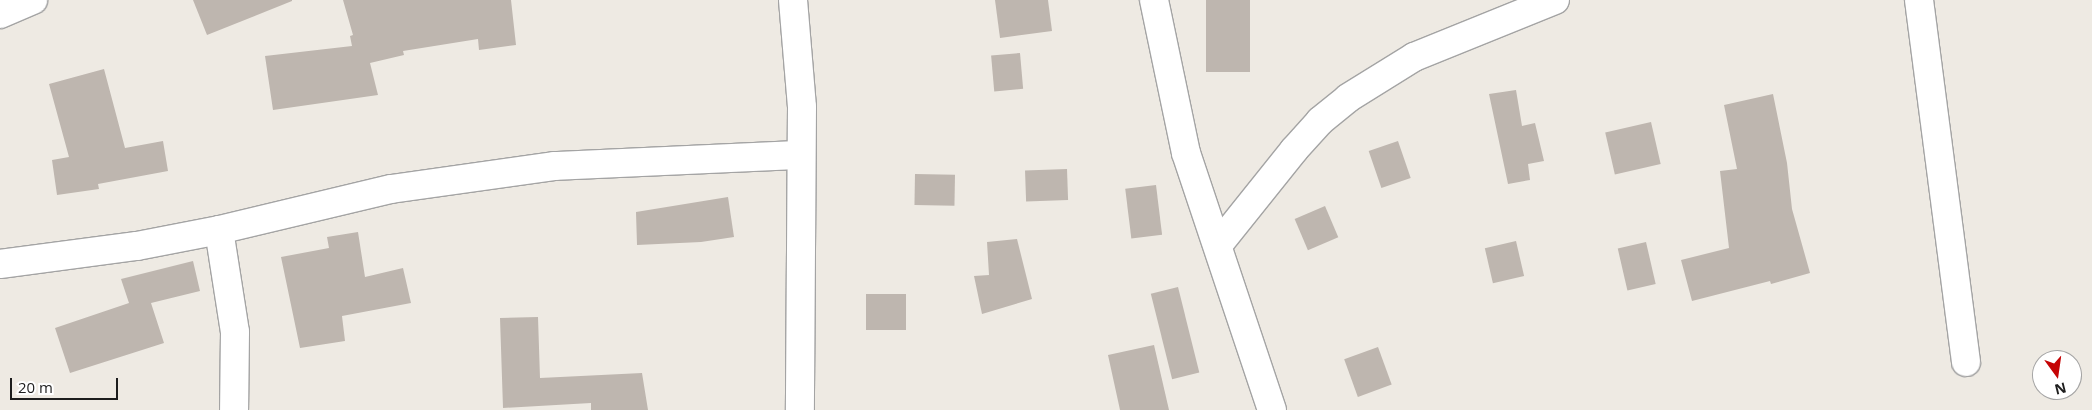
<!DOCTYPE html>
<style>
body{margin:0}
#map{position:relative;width:2092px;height:410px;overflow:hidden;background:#eeeae3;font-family:"Open Sans",sans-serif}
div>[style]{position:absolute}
.building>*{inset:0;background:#beb6af;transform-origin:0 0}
.roads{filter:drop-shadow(1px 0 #a4a4a4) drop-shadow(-1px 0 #a4a4a4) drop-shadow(0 1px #a4a4a4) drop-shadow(0 -1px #a4a4a4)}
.street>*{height:28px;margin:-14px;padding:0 14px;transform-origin:14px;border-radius:14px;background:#fff}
span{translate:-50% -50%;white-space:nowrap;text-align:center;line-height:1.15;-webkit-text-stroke:4px #fff;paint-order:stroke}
.north{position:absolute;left:2032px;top:350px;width:50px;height:50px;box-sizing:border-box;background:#fff;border:1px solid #a5a5a5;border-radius:50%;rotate:166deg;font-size:14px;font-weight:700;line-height:20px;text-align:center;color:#1d1d1d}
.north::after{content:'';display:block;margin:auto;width:18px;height:22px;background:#c50405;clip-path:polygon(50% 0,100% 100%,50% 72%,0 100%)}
.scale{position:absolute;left:10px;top:378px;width:108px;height:22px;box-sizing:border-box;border:2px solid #1d1d1d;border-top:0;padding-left:6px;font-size:15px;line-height:18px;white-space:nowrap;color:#1d1d1d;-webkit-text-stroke:4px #fff;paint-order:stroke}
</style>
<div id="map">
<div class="building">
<i style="clip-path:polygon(193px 0,292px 0,292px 1px,207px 35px)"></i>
<i style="clip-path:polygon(343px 0,511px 0,516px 45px,479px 50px,478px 39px,403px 51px,404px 55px,370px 63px,378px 95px,273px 110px,265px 56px,352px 46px,350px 36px,353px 35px)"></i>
<i style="clip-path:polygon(995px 0,1048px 0,1052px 31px,1000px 38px)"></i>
<i style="left:1206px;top:0;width:44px;height:72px"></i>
<i style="left:1020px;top:53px;width:36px;height:29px;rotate:85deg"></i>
<i style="clip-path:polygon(104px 69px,125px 148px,163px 141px,168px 171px,98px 184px,99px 189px,57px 195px,52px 160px,69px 157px,49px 84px)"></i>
<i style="clip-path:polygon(1516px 90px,1522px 126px,1535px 123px,1544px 161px,1528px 164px,1530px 180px,1508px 184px,1489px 94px)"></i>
<i style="clip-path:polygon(1773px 94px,1787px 163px,1792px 209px,1810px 273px,1771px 284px,1770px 281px,1692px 301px,1681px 260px,1729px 248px,1720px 171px,1737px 169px,1724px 105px)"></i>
<i style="left:1651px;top:122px;width:43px;height:47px;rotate:77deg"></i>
<i style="left:1398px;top:141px;width:39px;height:31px;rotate:71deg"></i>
<i style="left:1067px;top:169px;width:31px;height:42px;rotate:88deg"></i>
<i style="left:915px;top:174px;width:40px;height:31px;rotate:1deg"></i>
<i style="left:1156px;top:185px;width:50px;height:31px;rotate:83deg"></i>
<i style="clip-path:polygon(728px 197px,734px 237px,701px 242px,637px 245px,636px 212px)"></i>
<i style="left:1325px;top:206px;width:34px;height:33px;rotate:67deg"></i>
<i style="clip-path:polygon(358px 232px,365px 277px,403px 268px,411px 303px,342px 316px,345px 341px,300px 348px,281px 257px,329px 248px,327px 237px)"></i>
<i style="clip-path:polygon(1017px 239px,1032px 299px,982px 314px,974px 276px,989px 275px,987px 242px)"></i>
<i style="left:1516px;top:241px;width:36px;height:32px;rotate:77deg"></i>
<i style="left:1646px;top:242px;width:43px;height:29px;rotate:77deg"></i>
<i style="clip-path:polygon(193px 261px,200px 291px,151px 303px,164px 343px,70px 373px,55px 328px,129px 303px,121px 279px)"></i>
<i style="left:1178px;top:287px;width:88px;height:28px;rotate:76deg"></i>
<i style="left:866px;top:294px;width:40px;height:36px"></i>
<i style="clip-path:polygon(538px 317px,540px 378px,642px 373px,648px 410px,591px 410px,591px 403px,503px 408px,500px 318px)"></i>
<i style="clip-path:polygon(1154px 345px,1169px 410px,1120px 410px,1108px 355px)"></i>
<i style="left:1378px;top:347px;width:40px;height:36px;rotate:70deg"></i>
</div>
<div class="roads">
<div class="street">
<i style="left:793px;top:0;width:107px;rotate:85.2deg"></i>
<i style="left:802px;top:107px;width:303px;rotate:90.4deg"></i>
<i style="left:1154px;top:0;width:156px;rotate:78.2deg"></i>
<i style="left:1186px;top:153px;width:271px;rotate:71.5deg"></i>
<i style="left:1919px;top:0;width:365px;rotate:82.6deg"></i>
<i style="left:0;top:14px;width:36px;rotate:-23deg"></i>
<i style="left:219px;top:230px;width:103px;rotate:81.1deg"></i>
<i style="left:235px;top:332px;width:78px;rotate:90.7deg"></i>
<i style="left:1218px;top:245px;width:122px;rotate:-51.3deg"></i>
<i style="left:1294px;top:150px;width:39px;rotate:-48deg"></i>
<i style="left:1320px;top:121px;width:36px;rotate:-39deg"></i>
<i style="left:1348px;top:98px;width:78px;rotate:-31.8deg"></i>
<i style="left:1414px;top:57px;width:152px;rotate:-22deg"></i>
<i style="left:0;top:264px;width:138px;rotate:-7.5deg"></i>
<i style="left:137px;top:246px;width:84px;rotate:-11deg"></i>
<i style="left:219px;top:230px;width:177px;rotate:-13.4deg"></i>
<i style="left:391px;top:189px;width:166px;rotate:-8deg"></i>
<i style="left:555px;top:166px;width:245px;rotate:-2.6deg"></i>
</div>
</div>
<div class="north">N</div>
<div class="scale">20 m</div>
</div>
